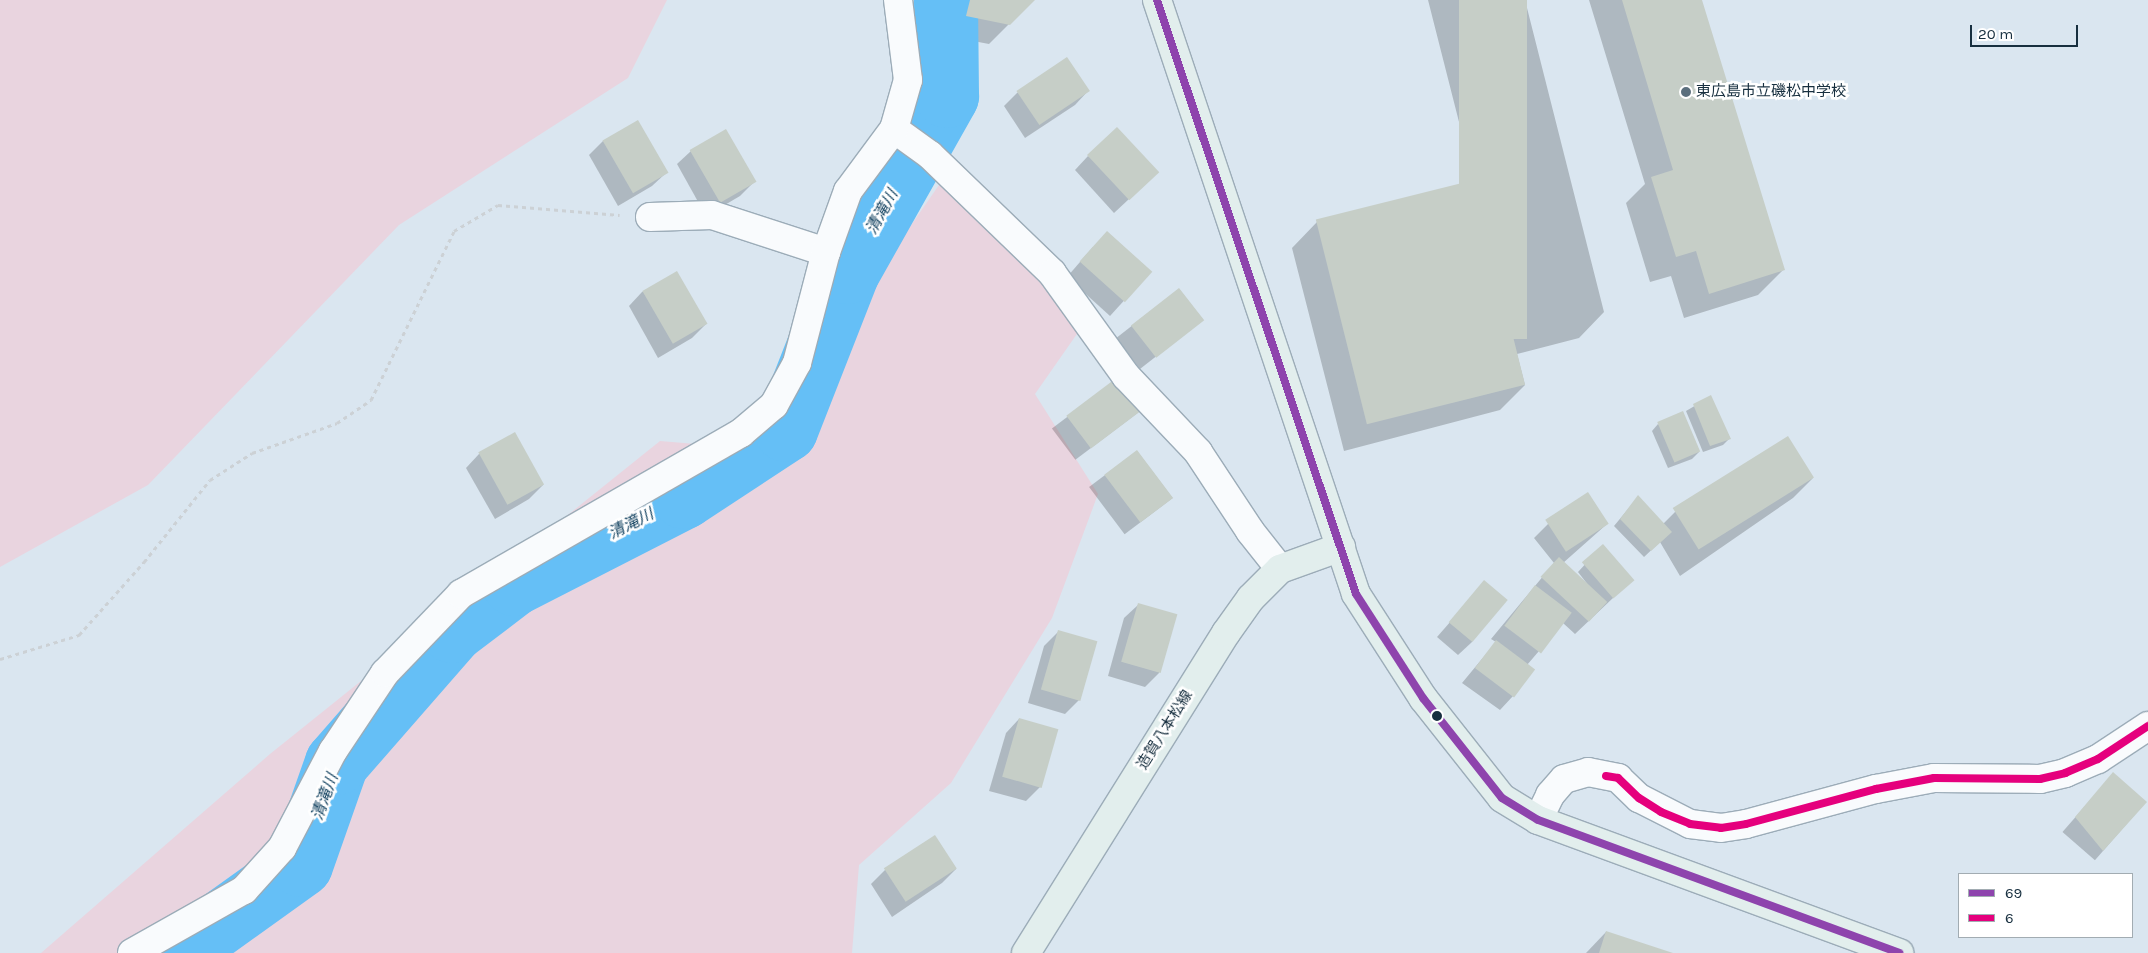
<!DOCTYPE html>
<meta charset="utf-8">
<style>
body{margin:0}
#map{position:relative;width:2148px;height:953px;overflow:hidden;background:#dae6f0;font-family:Karla,"Noto Sans JP",sans-serif}
div>[style]{position:absolute}
.green>*{inset:0;background:#e9d4df}
.shadow>*{inset:0;background:#0003;transform-origin:0 0}
.river>*{height:64px;margin:-32px;padding:0 32px;transform-origin:32px;border-radius:32px;background:#65bff6}
.building>*{inset:0;background:#c6cec7;transform-origin:0 0}
.path>*{height:3px;margin-top:-1.5px;transform-origin:0;background:repeating-linear-gradient(90deg,#ccd1d5 0 4px,transparent 0 8px)}
.roads{filter:drop-shadow(1px 0 #9cacb8) drop-shadow(-1px 0 #9cacb8) drop-shadow(0 1px #9cacb8) drop-shadow(0 -1px #9cacb8)}
.minor>*{height:28px;margin:-14px;padding:0 14px;transform-origin:14px;border-radius:14px;background:#f9fbfd}
.major>*{height:28px;margin:-14px;padding:0 14px;transform-origin:14px;border-radius:14px;background:#e2eeed}
.bus-1>*{height:8px;margin:-4px;padding:0 4px;transform-origin:4px;border-radius:4px;background:#8e44ad}
.bus-2>*{height:8px;margin:-4px;padding:0 4px;transform-origin:4px;border-radius:4px;background:#e5007d}
.dots>*{width:14px;height:14px;translate:-50% -50%;box-sizing:border-box;border:2px solid #fff;border-radius:50%}
span{translate:-50% -50%;white-space:nowrap;text-align:center;line-height:1.15;-webkit-text-stroke:5px #fff;paint-order:stroke}
.poi-label{font-size:15px;color:#172f3f}
.left{translate:0 -50%;text-align:left}
.street-label{font-size:15px;color:#172f3f}
.water-label{font-size:16px;color:#144361;font-style:italic}
.legend{position:absolute;left:1958px;top:873px;width:175px;height:65px;box-sizing:border-box;background:#fff;border:1px solid #a2acb2;margin:0;padding:6px 9px;list-style:none;font-size:15px;color:#172f3f}
.legend li{display:flex;align-items:center;gap:10px;height:25px}
.legend b{width:25px;border:1px solid #a2acb2}
.scale{position:absolute;left:1970px;top:25px;width:108px;height:22px;box-sizing:border-box;border:2px solid #172f3f;border-top:0;padding-left:6px;font-size:15px;line-height:18px;white-space:nowrap;color:#172f3f;-webkit-text-stroke:4px #fff;paint-order:stroke}
</style>
<div id="map">
<div class="green">
<i style="clip-path:polygon(0 0,667px 0,628px 78px,399px 225px,148px 485px,0 567px)"></i>
<i style="clip-path:polygon(948px 172px,1086px 321px,1035px 394px,1098px 494px,1052px 618px,951px 783px,859px 865px,852px 953px,41px 953px,270px 754px,660px 441px,756px 449px)"></i>
</div>
<div class="shadow">
<i style="clip-path:polygon(954px 0,1033px 0,989px 44px,947px 36px)"></i>
<i style="clip-path:polygon(1428px 0,1525px 0,1604px 312px,1579px 338px,1517px 354px,1525px 385px,1500px 410px,1344px 451px,1292px 248px,1317px 222px,1474px 181px)"></i>
<i style="clip-path:polygon(1589px 0,1701px 0,1783px 270px,1758px 295px,1684px 318px,1671px 276px,1650px 282px,1626px 203px,1645px 184px)"></i>
<i style="clip-path:polygon(1067px 59px,1088px 91px,1075px 105px,1025px 138px,1004px 106px,1017px 93px)"></i>
<i style="clip-path:polygon(637px 122px,666px 173px,652px 186px,618px 206px,589px 155px,603px 141px)"></i>
<i style="clip-path:polygon(691px 151px,754px 182px,740px 196px,706px 216px,677px 164px)"></i>
<i style="clip-path:polygon(1088px 156px,1143px 186px,1114px 213px,1075px 170px)"></i>
<i style="clip-path:polygon(1093px 247px,1150px 272px,1110px 316px,1067px 277px)"></i>
<i style="clip-path:polygon(677px 273px,706px 324px,692px 338px,658px 358px,629px 306px,642px 292px)"></i>
<i style="left:1179px;top:289px;width:39px;height:80px;rotate:52deg"></i>
<i style="left:1115px;top:381px;width:39px;height:79px;rotate:53deg"></i>
<i style="clip-path:polygon(1710px 397px,1730px 438px,1723px 445px,1703px 452px,1686px 411px)"></i>
<i style="clip-path:polygon(1658px 424px,1699px 452px,1692px 459px,1668px 468px,1652px 431px)"></i>
<i style="clip-path:polygon(514px 434px,543px 485px,529px 499px,495px 519px,466px 468px,479px 454px)"></i>
<i style="left:1137px;top:451px;width:59px;height:60px;rotate:53deg"></i>
<i style="clip-path:polygon(1813px 478px,1793px 498px,1680px 576px,1660px 542px,1644px 557px,1614px 526px,1638px 497px,1663px 524px,1675px 512px)"></i>
<i style="clip-path:polygon(1548px 524px,1607px 524px,1563px 563px,1592px 590px,1578px 572px,1603px 545px,1632px 580px,1575px 634px,1563px 623px,1527px 665px,1513px 696px,1500px 710px,1462px 683px,1496px 642px,1491px 639px,1554px 563px,1534px 538px)"></i>
<i style="clip-path:polygon(1485px 582px,1472px 642px,1458px 655px,1437px 637px)"></i>
<i style="clip-path:polygon(1138px 605px,1176px 615px,1159px 673px,1145px 687px,1108px 676px,1124px 618px)"></i>
<i style="clip-path:polygon(1058px 632px,1079px 700px,1065px 714px,1028px 703px,1044px 646px)"></i>
<i style="clip-path:polygon(1019px 719px,1040px 787px,1026px 801px,989px 791px,1006px 733px)"></i>
<i style="left:2113px;top:774px;width:43px;height:77px;rotate:41deg"></i>
<i style="clip-path:polygon(934px 837px,956px 869px,942px 883px,892px 917px,871px 884px,885px 870px)"></i>
<i style="clip-path:polygon(1606px 932px,1670px 953px,1586px 953px)"></i>
</div>
<div class="river">
<i style="left:172px;top:953px;width:38px;rotate:-30deg"></i>
<i style="left:205px;top:934px;width:118px;rotate:-35.7deg"></i>
<i style="left:301px;top:865px;width:108px;rotate:-70.6deg"></i>
<i style="left:337px;top:763px;width:175px;rotate:-48.9deg"></i>
<i style="left:452px;top:631px;width:78px;rotate:-37.2deg"></i>
<i style="left:514px;top:584px;width:191px;rotate:-27.1deg"></i>
<i style="left:684px;top:497px;width:122px;rotate:-33.3deg"></i>
<i style="left:786px;top:430px;width:170px;rotate:-68.6deg"></i>
<i style="left:848px;top:272px;width:202px;rotate:-60.6deg"></i>
<i style="left:947px;top:96px;width:96px;rotate:-90.6deg"></i>
</div>
<div class="building">
<i style="clip-path:polygon(970px 0,1035px 0,1010px 25px,966px 16px)"></i>
<i style="left:1459px;top:0;width:68px;height:339px"></i>
<i style="clip-path:polygon(1622px 0,1702px 0,1785px 270px,1709px 294px,1696px 251px,1676px 257px,1651px 177px,1673px 170px)"></i>
<i style="left:1067px;top:57px;width:41px;height:61px;rotate:56deg"></i>
<i style="left:638px;top:120px;width:61px;height:41px;rotate:60deg"></i>
<i style="left:1117px;top:127px;width:62px;height:41px;rotate:47deg"></i>
<i style="left:726px;top:129px;width:61px;height:42px;rotate:60deg"></i>
<i style="left:1474px;top:180px;width:211px;height:163px;rotate:76deg"></i>
<i style="left:1107px;top:231px;width:61px;height:41px;rotate:42deg"></i>
<i style="left:677px;top:271px;width:61px;height:40px;rotate:60deg"></i>
<i style="left:1179px;top:288px;width:41px;height:61px;rotate:52deg"></i>
<i style="left:1115px;top:379px;width:41px;height:61px;rotate:53deg"></i>
<i style="clip-path:polygon(1711px 395px,1731px 439px,1710px 446px,1693px 404px)"></i>
<i style="left:1683px;top:411px;width:44px;height:28px;rotate:67deg"></i>
<i style="left:515px;top:432px;width:60px;height:42px;rotate:61deg"></i>
<i style="left:1788px;top:436px;width:49px;height:136px;rotate:58deg"></i>
<i style="left:1137px;top:450px;width:60px;height:41px;rotate:53deg"></i>
<i style="left:1588px;top:492px;width:38px;height:51px;rotate:57deg"></i>
<i style="clip-path:polygon(1638px 495px,1672px 532px,1651px 551px,1620px 519px)"></i>
<i style="left:1603px;top:544px;width:48px;height:28px;rotate:49deg"></i>
<i style="left:1559px;top:557px;width:66px;height:27px;rotate:43deg"></i>
<i style="left:1484px;top:580px;width:31px;height:55px;rotate:40deg"></i>
<i style="left:1535px;top:585px;width:46px;height:51px;rotate:37deg"></i>
<i style="left:1138px;top:603px;width:41px;height:61px;rotate:16deg"></i>
<i style="left:1058px;top:630px;width:41px;height:62px;rotate:16deg"></i>
<i style="left:1496px;top:640px;width:49px;height:35px;rotate:37deg"></i>
<i style="left:1019px;top:718px;width:41px;height:61px;rotate:16deg"></i>
<i style="clip-path:polygon(2113px 772px,2147px 802px,2103px 851px,2075px 817px)"></i>
<i style="left:935px;top:835px;width:40px;height:61px;rotate:57deg"></i>
<i style="clip-path:polygon(1606px 931px,1673px 953px,1599px 953px)"></i>
</div>
<div class="path">
<i style="left:0;top:659px;width:83px;rotate:-16.9deg"></i>
<i style="left:79px;top:635px;width:98px;rotate:-48.3deg"></i>
<i style="left:144px;top:562px;width:105px;rotate:-51.2deg"></i>
<i style="left:210px;top:480px;width:50px;rotate:-32.7deg"></i>
<i style="left:252px;top:453px;width:90px;rotate:-19.4deg"></i>
<i style="left:337px;top:423px;width:41px;rotate:-34.1deg"></i>
<i style="left:371px;top:400px;width:188px;rotate:-63.8deg"></i>
<i style="left:454px;top:231px;width:51px;rotate:-30.6deg"></i>
<i style="left:498px;top:205px;width:122px;rotate:4.7deg"></i>
</div>
<div class="roads">
<div class="minor">
<i style="left:894px;top:129px;width:44px;rotate:35.8deg"></i>
<i style="left:930px;top:155px;width:170px;rotate:44deg"></i>
<i style="left:1052px;top:273px;width:127px;rotate:54.3deg"></i>
<i style="left:1126px;top:376px;width:105px;rotate:46.5deg"></i>
<i style="left:1198px;top:452px;width:95px;rotate:56.6deg"></i>
<i style="left:1250px;top:531px;width:48px;rotate:51.7deg"></i>
<i style="left:650px;top:217px;width:62px;rotate:-1.8deg"></i>
<i style="left:712px;top:215px;width:120px;rotate:18deg"></i>
<i style="left:1538px;top:820px;width:28px;rotate:-64deg"></i>
<i style="left:1550px;top:795px;width:21px;rotate:-49deg"></i>
<i style="left:1564px;top:779px;width:25px;rotate:-16deg"></i>
<i style="left:1588px;top:772px;width:31px;rotate:11deg"></i>
<i style="left:1618px;top:778px;width:29px;rotate:44deg"></i>
<i style="left:1639px;top:798px;width:57px;rotate:27deg"></i>
<i style="left:1690px;top:824px;width:31px;rotate:7deg"></i>
<i style="left:1721px;top:828px;width:25px;rotate:-9deg"></i>
<i style="left:1746px;top:824px;width:135px;rotate:-15.1deg"></i>
<i style="left:1876px;top:789px;width:59px;rotate:-10.7deg"></i>
<i style="left:1934px;top:778px;width:106px;rotate:0.5deg"></i>
<i style="left:2040px;top:779px;width:26px;rotate:-13deg"></i>
<i style="left:2065px;top:773px;width:36px;rotate:-23deg"></i>
<i style="left:2098px;top:759px;width:60px;rotate:-33.4deg"></i>
<i style="left:132px;top:953px;width:129px;rotate:-29.4deg"></i>
<i style="left:244px;top:890px;width:57px;rotate:-47.9deg"></i>
<i style="left:282px;top:848px;width:110px;rotate:-62.3deg"></i>
<i style="left:333px;top:751px;width:94px;rotate:-56.3deg"></i>
<i style="left:385px;top:673px;width:110px;rotate:-46.1deg"></i>
<i style="left:461px;top:594px;width:323px;rotate:-29.9deg"></i>
<i style="left:741px;top:433px;width:43px;rotate:-40.3deg"></i>
<i style="left:774px;top:405px;width:48px;rotate:-61.3deg"></i>
<i style="left:797px;top:363px;width:115px;rotate:-75.4deg"></i>
<i style="left:826px;top:252px;width:65px;rotate:-70.2deg"></i>
<i style="left:848px;top:191px;width:77px;rotate:-53.4deg"></i>
<i style="left:894px;top:129px;width:51px;rotate:-74.1deg"></i>
<i style="left:908px;top:80px;width:81px;rotate:-97.1deg"></i>
</div>
<div class="major">
<i style="left:1157px;top:0;width:626px;rotate:71.48deg"></i>
<i style="left:1356px;top:594px;width:124px;rotate:57.2deg"></i>
<i style="left:1423px;top:698px;width:127px;rotate:51.7deg"></i>
<i style="left:1502px;top:798px;width:42px;rotate:31.4deg"></i>
<i style="left:1538px;top:820px;width:385px;rotate:20.2deg"></i>
<i style="left:1026px;top:953px;width:377px;rotate:-58deg"></i>
<i style="left:1226px;top:633px;width:43px;rotate:-54.5deg"></i>
<i style="left:1251px;top:598px;width:41px;rotate:-45deg"></i>
<i style="left:1280px;top:569px;width:65px;rotate:-19.8deg"></i>
</div>
</div>
<div class="bus-1">
<i style="left:1157px;top:0;width:626px;rotate:71.48deg"></i>
<i style="left:1356px;top:594px;width:124px;rotate:57.2deg"></i>
<i style="left:1423px;top:698px;width:127px;rotate:51.7deg"></i>
<i style="left:1502px;top:798px;width:42px;rotate:31.4deg"></i>
<i style="left:1538px;top:820px;width:385px;rotate:20.2deg"></i>
</div>
<div class="bus-2">
<i style="left:1606px;top:776px;width:12px;rotate:9deg"></i>
<i style="left:1618px;top:778px;width:29px;rotate:44deg"></i>
<i style="left:1639px;top:798px;width:26px;rotate:32deg"></i>
<i style="left:1661px;top:812px;width:31px;rotate:22deg"></i>
<i style="left:1690px;top:824px;width:31px;rotate:7deg"></i>
<i style="left:1721px;top:828px;width:25px;rotate:-9deg"></i>
<i style="left:1746px;top:824px;width:135px;rotate:-15.1deg"></i>
<i style="left:1876px;top:789px;width:59px;rotate:-10.7deg"></i>
<i style="left:1934px;top:778px;width:106px;rotate:0.5deg"></i>
<i style="left:2040px;top:779px;width:26px;rotate:-13deg"></i>
<i style="left:2065px;top:773px;width:36px;rotate:-23deg"></i>
<i style="left:2098px;top:759px;width:60px;rotate:-33.4deg"></i>
</div>
<div class="dots">
<i style="left:1686px;top:92px;background:#5b6f7d"></i>
<i style="left:1437px;top:716px;background:#172f3f"></i>
</div>
<div class="poi-label">
<span class="left" style="left:1696px;top:92px">東広島市立磯松中学校</span>
</div>
<div class="street-label">
<span style="left:1165px;top:730px;rotate:-58deg">造賀八本松線</span>
</div>
<div class="water-label">
<span style="left:882px;top:212px;rotate:-61deg">清滝川</span>
<span style="left:631px;top:524px;rotate:-27deg">清滝川</span>
<span style="left:325px;top:797px;rotate:-70deg">清滝川</span>
</div>
<ul class="legend">
<li><b style="height:6px;background:#8e44ad"></b>69</li>
<li><b style="height:6px;background:#e5007d"></b>6</li>
</ul>
<div class="scale">20 m</div>
</div>
